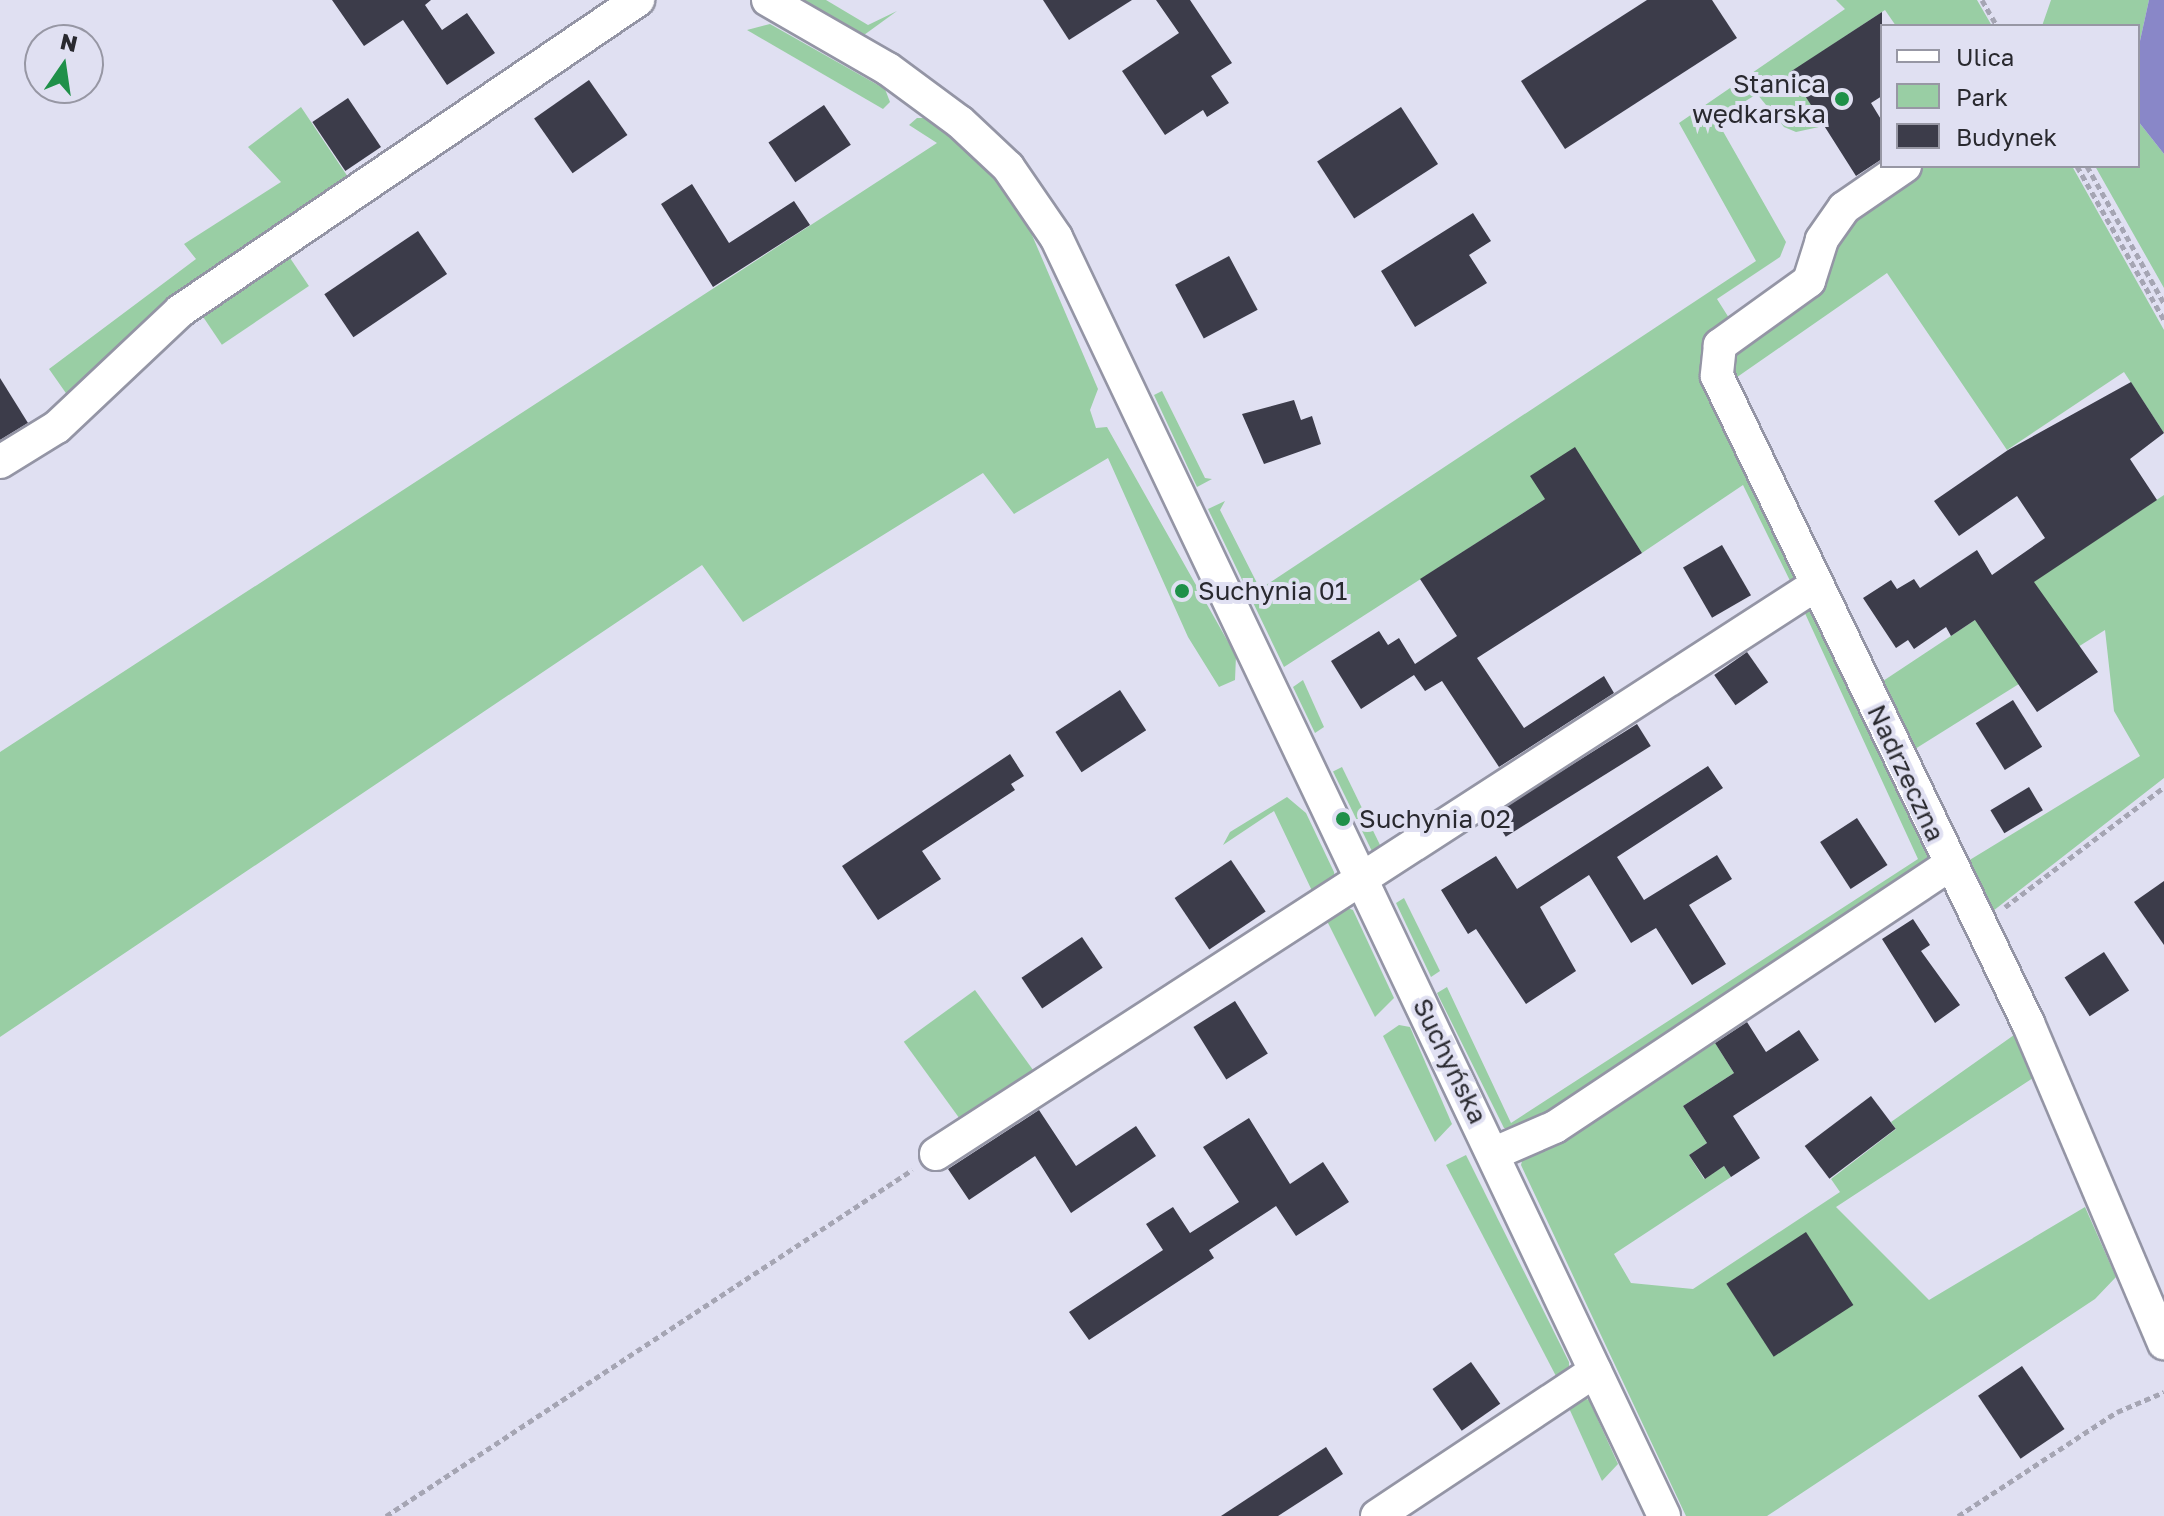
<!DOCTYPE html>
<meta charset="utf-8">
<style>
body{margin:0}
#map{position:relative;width:2164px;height:1516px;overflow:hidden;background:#e0e0f2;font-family:"Golos Text",sans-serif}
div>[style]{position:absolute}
.green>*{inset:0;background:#99cea4;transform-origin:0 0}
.water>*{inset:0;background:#8987c8}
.building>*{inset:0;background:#3c3c4a;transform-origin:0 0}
.path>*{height:5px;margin-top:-2.5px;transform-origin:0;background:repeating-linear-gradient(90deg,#a5a5b3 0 6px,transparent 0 10px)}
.roads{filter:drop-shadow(2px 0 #9495a5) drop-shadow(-2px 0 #9495a5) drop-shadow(0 2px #9495a5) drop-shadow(0 -2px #9495a5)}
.minor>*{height:32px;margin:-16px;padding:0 16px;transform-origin:16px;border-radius:16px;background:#fff}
.dots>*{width:22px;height:22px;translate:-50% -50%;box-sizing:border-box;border:4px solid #e0e0f2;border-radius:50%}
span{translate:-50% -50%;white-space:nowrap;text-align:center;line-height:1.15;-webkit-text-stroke:8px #e0e0f2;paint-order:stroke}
.poi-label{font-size:26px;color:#29292f}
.right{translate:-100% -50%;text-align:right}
.left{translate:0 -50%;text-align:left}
.street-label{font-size:26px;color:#29292f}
.legend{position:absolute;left:1880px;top:24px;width:260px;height:144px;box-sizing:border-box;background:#e0e0f2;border:2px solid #9797a4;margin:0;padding:10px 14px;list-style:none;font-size:24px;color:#29292f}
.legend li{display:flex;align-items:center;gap:16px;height:40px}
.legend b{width:40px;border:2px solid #9797a4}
.north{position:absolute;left:24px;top:24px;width:80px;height:80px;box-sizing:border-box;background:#e0e0f2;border:2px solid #9797a4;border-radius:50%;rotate:13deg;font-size:22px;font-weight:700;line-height:32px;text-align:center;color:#29292f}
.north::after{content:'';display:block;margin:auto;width:28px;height:36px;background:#1f9049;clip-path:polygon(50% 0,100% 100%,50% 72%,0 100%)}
</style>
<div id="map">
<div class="green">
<i style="clip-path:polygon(803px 0,826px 0,868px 25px,897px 11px,864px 35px)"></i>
<i style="clip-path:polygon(1836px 0,1977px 0,1992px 26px,1896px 26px,1885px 10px,1791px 72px,1823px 124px,1819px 127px,1796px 132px,1784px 127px,1757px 94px,1716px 119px,1786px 242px,1780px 257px,1717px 299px,1729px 318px,1710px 331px,1702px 354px,1708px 388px,1799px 578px,1794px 589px,1743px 485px,1642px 553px,1574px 448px,1545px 499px,1284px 667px,1208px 509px,1225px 501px,1220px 510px,1260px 589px,1756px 261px,1679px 123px,1845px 9px)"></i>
<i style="clip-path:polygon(2051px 0,2149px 0,2138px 50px,2138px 26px,2042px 26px)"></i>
<i style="clip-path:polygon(770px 24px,885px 89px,890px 102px,883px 109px,747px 30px)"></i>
<i style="clip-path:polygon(301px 107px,352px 183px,68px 396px,49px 369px,196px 259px,184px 244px,281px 182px,248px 147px)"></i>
<i style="clip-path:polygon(917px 118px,929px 118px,960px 142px,1003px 187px,1029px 228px,1098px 389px,1090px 410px,1096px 428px,1107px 427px,1236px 656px,1235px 680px,1219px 687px,1188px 637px,1108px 458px,1014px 514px,983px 473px,743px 622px,702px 565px,0 1037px,0 752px,937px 143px,909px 125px)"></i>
<i style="clip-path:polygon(2138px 121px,2164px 154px,2164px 288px,2095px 166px,2138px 166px)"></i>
<i style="clip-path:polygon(1921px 166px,2072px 166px,2164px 330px,2164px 433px,2124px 372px,2007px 450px,1887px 273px,1730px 382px,1730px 353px,1823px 282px,1848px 214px)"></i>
<i style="left:286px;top:252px;width:41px;height:105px;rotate:56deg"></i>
<i style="clip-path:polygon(1162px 391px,1205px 478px,1212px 479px,1197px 487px,1154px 395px)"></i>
<i style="clip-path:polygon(2164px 495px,2164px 778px,1984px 918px,1953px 853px,1962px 848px,1968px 861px,2140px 756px,2114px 711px,2105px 630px,1915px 749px,1942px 805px,1934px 810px,1839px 597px,1883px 681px)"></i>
<i style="clip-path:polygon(1809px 602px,1935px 871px,1555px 1112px,1515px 1130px,1504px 1128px,1437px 993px,1447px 987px,1511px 1123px,1918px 859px,1803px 609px)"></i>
<i style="clip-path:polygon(1303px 680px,1324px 727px,1315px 733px,1293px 687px)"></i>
<i style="left:1342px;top:767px;width:97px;height:10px;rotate:64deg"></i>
<i style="clip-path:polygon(1287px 797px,1306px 813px,1334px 872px,1335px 880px,1314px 895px,1274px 811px,1223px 845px,1230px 832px)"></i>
<i style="clip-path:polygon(1404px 898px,1440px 971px,1431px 977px,1396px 903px)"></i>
<i style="clip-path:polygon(1345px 907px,1353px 910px,1394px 998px,1375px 1017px,1324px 915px)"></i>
<i style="left:975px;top:990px;width:105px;height:88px;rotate:54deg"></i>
<i style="clip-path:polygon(1399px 1025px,1410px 1027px,1452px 1124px,1435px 1142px,1383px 1036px)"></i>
<i style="clip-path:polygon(1710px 1035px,1734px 1073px,1683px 1106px,1707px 1143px,1689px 1155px,1704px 1179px,1724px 1166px,1731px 1177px,1614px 1254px,1631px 1283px,1693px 1289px,1840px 1192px,1831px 1179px,1896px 1129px,1891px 1122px,2014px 1035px,2033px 1078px,1836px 1207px,1929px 1300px,2085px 1207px,2116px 1277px,2095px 1299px,1767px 1516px,1686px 1516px,1521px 1165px,1523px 1157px)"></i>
<i style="clip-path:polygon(1466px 1155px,1569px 1362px,1569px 1372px,1557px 1378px,1446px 1165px)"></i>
<i style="clip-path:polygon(1581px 1397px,1589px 1400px,1618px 1464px,1602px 1481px,1568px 1406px)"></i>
</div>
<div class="water">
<i style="clip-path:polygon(2149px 0,2164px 0,2164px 154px,2138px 121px,2138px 50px)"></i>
</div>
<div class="building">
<i style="clip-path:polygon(332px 0,431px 0,425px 5px,442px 30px,467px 13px,495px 53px,447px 85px,403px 20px,364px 46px)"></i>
<i style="clip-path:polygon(1043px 0,1132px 0,1069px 40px)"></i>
<i style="clip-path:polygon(1156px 0,1190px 0,1232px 63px,1211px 76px,1229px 103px,1207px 117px,1203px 110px,1165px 135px,1122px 71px,1179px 33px)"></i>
<i style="clip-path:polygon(1647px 0,1712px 0,1737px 38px,1565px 149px,1521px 81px)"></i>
<i style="clip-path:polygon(1882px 12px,1882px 96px,1871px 103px,1882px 121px,1882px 159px,1856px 176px,1790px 72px)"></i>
<i style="left:589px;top:80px;width:67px;height:67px;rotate:55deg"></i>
<i style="left:348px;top:98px;width:59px;height:43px;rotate:56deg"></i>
<i style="left:824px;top:105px;width:48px;height:67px;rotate:56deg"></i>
<i style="left:1401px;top:107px;width:68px;height:100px;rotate:57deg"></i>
<i style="clip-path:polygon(692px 184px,729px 243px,794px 201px,810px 225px,713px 287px,661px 204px)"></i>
<i style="clip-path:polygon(1473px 213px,1491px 241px,1469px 255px,1487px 283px,1415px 327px,1381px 271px)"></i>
<i style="left:418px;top:231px;width:52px;height:113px;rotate:56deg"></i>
<i style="left:1229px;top:256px;width:61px;height:61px;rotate:62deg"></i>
<i style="clip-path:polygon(0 378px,28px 423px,0 440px)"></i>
<i style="clip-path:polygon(2131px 382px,2164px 433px,2130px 459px,2157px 500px,2034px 582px,2098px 672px,2037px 712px,1975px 620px,1951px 636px,1946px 627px,1914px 649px,1908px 640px,1896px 648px,1863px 598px,1891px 580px,1897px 589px,1914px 579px,1920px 588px,1977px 550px,1992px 575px,2045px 538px,2017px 496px,1959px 536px,1934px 501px,2008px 450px)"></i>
<i style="clip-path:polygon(1294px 400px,1301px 420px,1312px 416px,1321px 444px,1264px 464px,1242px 414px)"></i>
<i style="clip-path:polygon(1575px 447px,1642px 553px,1477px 658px,1524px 728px,1604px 676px,1614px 693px,1499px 767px,1442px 681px,1425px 691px,1414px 675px,1361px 709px,1331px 661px,1379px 631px,1388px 645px,1399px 638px,1415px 664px,1457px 636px,1420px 579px,1545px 499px,1530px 476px)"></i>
<i style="left:1722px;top:545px;width:58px;height:45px;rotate:60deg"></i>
<i style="left:1747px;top:652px;width:37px;height:40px;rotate:55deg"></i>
<i style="left:1120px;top:690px;width:48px;height:77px;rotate:57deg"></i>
<i style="left:2013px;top:700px;width:55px;height:44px;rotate:58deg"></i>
<i style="left:1637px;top:724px;width:26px;height:171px;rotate:58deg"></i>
<i style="clip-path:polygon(1010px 754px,1024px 776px,1011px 784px,1015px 790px,922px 851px,941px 879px,878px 920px,842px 866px)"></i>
<i style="clip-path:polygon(1708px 766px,1723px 788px,1617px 857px,1644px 900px,1717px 855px,1732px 879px,1689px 905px,1726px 964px,1692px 985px,1656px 928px,1631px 943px,1589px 875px,1540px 907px,1576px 971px,1526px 1004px,1476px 929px,1468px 934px,1441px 890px,1496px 856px,1517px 889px)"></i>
<i style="left:2029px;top:787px;width:27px;height:45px;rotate:59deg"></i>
<i style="left:1857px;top:818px;width:56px;height:44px;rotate:57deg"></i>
<i style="left:1231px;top:860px;width:62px;height:68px;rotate:56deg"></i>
<i style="clip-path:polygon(2164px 881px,2164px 945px,2134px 902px)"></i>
<i style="clip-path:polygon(1913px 919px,1930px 945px,1921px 951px,1960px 1005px,1935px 1023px,1882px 939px)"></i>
<i style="left:1082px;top:937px;width:37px;height:73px;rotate:56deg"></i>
<i style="left:2104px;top:952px;width:46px;height:47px;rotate:57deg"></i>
<i style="left:1235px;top:1001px;width:62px;height:49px;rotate:58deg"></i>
<i style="clip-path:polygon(1747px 1022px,1766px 1052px,1799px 1030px,1819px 1060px,1733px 1116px,1760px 1158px,1731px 1177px,1724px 1166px,1705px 1179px,1689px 1155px,1707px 1143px,1683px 1106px,1734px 1073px,1715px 1043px)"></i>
<i style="left:1871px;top:1096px;width:41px;height:83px;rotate:53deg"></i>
<i style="clip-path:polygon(1039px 1110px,1076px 1166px,1136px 1126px,1156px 1156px,1071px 1213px,1035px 1156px,969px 1200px,948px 1169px)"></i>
<i style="clip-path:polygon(1249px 1118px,1290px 1184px,1323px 1162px,1349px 1202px,1296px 1236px,1276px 1206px,1209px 1250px,1214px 1258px,1089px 1340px,1069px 1312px,1163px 1250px,1146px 1224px,1173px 1207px,1190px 1233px,1239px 1202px,1203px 1147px)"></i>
<i style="left:1806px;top:1232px;width:87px;height:95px;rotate:57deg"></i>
<i style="left:1471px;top:1362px;width:51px;height:47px;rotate:55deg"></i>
<i style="left:2022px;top:1366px;width:76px;height:53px;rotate:56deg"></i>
<i style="clip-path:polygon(1326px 1447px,1343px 1474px,1278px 1516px,1221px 1516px)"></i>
</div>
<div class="path">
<i style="left:1982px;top:0;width:30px;rotate:60deg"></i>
<i style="left:2077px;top:166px;width:177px;rotate:60.5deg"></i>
<i style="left:2087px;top:166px;width:157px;rotate:60.7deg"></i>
<i style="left:2005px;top:907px;width:199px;rotate:-37deg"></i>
<i style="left:386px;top:1516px;width:630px;rotate:-33.34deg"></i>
<i style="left:1958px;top:1516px;width:190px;rotate:-33.2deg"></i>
<i style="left:2117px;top:1412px;width:51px;rotate:-23.1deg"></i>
</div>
<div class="roads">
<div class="minor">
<i style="left:768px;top:0;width:138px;rotate:29.9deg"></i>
<i style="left:888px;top:69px;width:89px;rotate:36.4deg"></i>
<i style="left:960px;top:122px;width:66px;rotate:43.2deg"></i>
<i style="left:1008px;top:167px;width:85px;rotate:55.6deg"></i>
<i style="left:1056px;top:237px;width:1416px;rotate:64.57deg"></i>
<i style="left:1905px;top:166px;width:74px;rotate:145.5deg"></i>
<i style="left:1844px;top:208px;width:39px;rotate:125deg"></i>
<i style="left:1822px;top:240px;width:43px;rotate:107.6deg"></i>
<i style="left:1809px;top:281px;width:110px;rotate:144.3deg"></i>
<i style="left:1720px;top:345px;width:31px;rotate:96deg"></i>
<i style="left:1717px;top:376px;width:718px;rotate:64.33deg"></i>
<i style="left:2028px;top:1023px;width:348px;rotate:67deg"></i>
<i style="left:0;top:462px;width:67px;rotate:-31.6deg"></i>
<i style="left:57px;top:427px;width:169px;rotate:-43.3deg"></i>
<i style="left:180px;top:311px;width:554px;rotate:-34.18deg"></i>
<i style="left:1495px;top:1153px;width:65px;rotate:-23.4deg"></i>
<i style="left:1555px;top:1127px;width:473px;rotate:-33.6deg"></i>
<i style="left:936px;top:1154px;width:1048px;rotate:-32.89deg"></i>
<i style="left:1377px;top:1516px;width:262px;rotate:-33.6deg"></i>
</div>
</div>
<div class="dots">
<i style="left:1842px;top:99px;background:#1f9049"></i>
<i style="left:1182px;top:591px;background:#1f9049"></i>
<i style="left:1343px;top:819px;background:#1f9049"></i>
</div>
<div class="poi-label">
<span class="right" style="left:1826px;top:99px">Stanica<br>wędkarska</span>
<span class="left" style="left:1198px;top:591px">Suchynia 01</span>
<span class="left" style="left:1359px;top:819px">Suchynia 02</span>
</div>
<div class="street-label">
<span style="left:1906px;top:773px;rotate:65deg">Nadrzeczna</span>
<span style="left:1450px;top:1061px;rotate:64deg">Suchyńska</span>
</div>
<ul class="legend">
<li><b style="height:10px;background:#fff"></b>Ulica</li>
<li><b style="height:22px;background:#99cea4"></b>Park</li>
<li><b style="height:22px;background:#3c3c4a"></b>Budynek</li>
</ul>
<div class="north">N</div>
</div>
